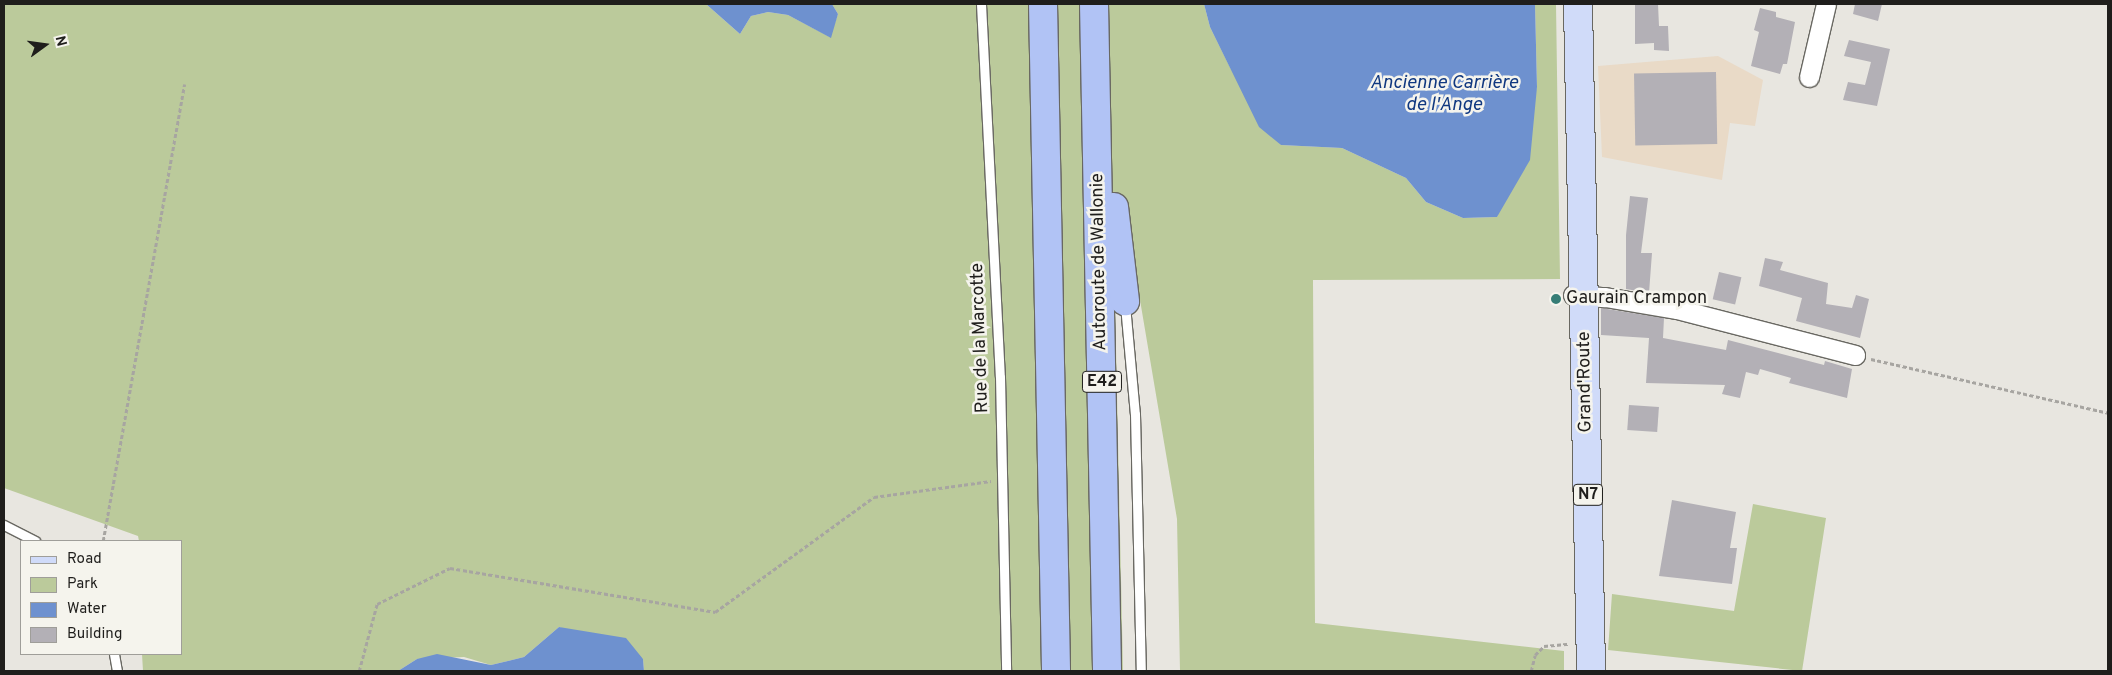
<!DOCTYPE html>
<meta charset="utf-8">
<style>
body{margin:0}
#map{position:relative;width:2112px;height:675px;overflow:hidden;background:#e8e6e0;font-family:Overpass,sans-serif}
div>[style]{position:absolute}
.commercial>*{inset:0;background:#e9dac7}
.green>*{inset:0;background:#bbca9b}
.water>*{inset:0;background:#6e91cf}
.building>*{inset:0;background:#b3b0b6;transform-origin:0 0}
.path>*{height:2.5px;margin-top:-1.25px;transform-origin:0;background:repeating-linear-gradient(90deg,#a7a5a1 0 4px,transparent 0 6.5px)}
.roads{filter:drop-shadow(1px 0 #696862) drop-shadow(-1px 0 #696862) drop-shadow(0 1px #696862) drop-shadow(0 -1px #696862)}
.lane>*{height:9px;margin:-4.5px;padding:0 4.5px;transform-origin:4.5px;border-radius:4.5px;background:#fff}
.street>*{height:19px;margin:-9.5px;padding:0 9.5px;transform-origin:9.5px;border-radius:9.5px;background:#fff}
.primary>*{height:28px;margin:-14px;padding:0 14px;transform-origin:14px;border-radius:14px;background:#d0dbf9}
.highway>*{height:28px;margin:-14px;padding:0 14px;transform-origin:14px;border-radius:14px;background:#b1c3f5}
.dots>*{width:14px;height:14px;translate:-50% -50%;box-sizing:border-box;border:2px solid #f5f4ed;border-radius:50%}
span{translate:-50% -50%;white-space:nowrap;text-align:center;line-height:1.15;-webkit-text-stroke:5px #f5f4ed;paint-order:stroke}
.shield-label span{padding:1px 4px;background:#f5f4ed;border:1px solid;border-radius:4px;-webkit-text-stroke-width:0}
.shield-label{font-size:16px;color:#1f1e1c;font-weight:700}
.street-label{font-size:18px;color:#1f1e1c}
.poi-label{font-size:18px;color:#1f1e1c}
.left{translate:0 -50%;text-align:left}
.water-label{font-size:19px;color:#103880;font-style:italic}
.frame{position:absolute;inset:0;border:5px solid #1f1e1c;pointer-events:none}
.legend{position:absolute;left:20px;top:540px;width:162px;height:115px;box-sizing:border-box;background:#f5f4ed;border:1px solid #9f9e99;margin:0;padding:6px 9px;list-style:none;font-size:15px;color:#1f1e1c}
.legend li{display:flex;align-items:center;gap:10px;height:25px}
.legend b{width:25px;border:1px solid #9f9e99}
.north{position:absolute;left:20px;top:20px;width:50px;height:50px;-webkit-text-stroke:4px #f5f4ed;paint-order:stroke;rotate:76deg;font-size:14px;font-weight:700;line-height:20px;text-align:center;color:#1f1e1c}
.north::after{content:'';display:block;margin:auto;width:18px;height:22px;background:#1f1e1c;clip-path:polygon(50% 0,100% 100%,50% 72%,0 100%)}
</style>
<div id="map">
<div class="commercial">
<i style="clip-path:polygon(1718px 56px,1763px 80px,1755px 126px,1730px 123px,1722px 180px,1602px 157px,1598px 66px)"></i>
</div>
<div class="green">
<i style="clip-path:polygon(4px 4px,706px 4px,740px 34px,751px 16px,768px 12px,788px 15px,830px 37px,838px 14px,832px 4px,1204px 4px,1210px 27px,1231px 69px,1281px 145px,1342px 148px,1406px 178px,1426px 202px,1463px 218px,1497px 217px,1537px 87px,1535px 4px,1556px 4px,1560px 279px,1313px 280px,1315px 623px,1564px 651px,1564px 671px,1180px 671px,1177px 519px,1140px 300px,1115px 302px,1123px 671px,644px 671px,643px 659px,559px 627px,524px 657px,491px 665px,464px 657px,417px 659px,398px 671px,143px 671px,142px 654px,181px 654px,181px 541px,139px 541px,138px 536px,4px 488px)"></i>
<i style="clip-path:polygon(1753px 504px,1826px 518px,1802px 671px,1608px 650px,1612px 594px,1734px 611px)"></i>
</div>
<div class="water">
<i style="clip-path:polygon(706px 4px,832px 4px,838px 14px,831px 38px,788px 15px,768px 12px,751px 16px,740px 34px)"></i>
<i style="clip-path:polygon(1204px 4px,1535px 4px,1537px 87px,1530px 160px,1497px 217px,1463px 218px,1426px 202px,1406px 178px,1342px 148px,1281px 145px,1259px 127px,1210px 27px)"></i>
<i style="clip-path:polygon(559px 627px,626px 638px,643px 659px,644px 671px,398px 671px,417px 659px,437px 654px,491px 665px,524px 657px)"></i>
</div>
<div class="building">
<i style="clip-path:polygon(1635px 4px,1658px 4px,1659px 26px,1668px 26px,1669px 51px,1654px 50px,1654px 43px,1635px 44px)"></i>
<i style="clip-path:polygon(1855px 4px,1882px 4px,1878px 21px,1853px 14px)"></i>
<i style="clip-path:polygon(1760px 8px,1776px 12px,1776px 17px,1795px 22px,1787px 64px,1783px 64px,1780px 74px,1751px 66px,1759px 32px,1754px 30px)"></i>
<i style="clip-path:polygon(1849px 40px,1890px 49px,1877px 106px,1843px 100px,1848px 82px,1865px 85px,1871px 62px,1844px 56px)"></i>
<i style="left:1716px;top:72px;width:72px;height:82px;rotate:89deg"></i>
<i style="clip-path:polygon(1630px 196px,1648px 198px,1641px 253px,1652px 253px,1649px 293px,1626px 289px,1626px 235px)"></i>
<i style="clip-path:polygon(1765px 258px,1783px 262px,1780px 270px,1828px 283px,1826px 304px,1852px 308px,1856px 295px,1869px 299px,1860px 338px,1796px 321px,1802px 298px,1759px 286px)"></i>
<i style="left:1719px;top:272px;width:23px;height:28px;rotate:13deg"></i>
<i style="clip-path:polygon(1601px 308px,1664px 318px,1663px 338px,1726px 350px,1728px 340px,1824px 365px,1825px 361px,1852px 369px,1847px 398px,1789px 383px,1791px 378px,1760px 369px,1758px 375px,1746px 372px,1740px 398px,1722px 394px,1725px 385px,1646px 383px,1649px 338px,1601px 335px)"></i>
<i style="left:1629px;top:405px;width:30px;height:25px;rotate:4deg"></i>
<i style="clip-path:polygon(1672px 500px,1736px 512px,1730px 548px,1737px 548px,1732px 584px,1659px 576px)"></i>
</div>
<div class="path">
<i style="left:1871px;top:359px;width:243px;rotate:12.8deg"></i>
<i style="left:103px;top:541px;width:464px;rotate:-79.9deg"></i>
<i style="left:359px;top:671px;width:69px;rotate:-75deg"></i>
<i style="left:377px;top:604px;width:81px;rotate:-26.3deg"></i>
<i style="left:450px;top:568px;width:269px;rotate:9.4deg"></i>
<i style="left:715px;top:612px;width:196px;rotate:-35.9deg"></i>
<i style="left:874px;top:497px;width:118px;rotate:-7.8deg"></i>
<i style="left:1531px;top:671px;width:16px;rotate:-76deg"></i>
<i style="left:1535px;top:655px;width:13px;rotate:-45deg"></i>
<i style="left:1544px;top:646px;width:25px;rotate:-5deg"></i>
</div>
<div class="roads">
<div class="lane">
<i style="left:981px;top:4px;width:373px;rotate:87.1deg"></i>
<i style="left:1000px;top:377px;width:294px;rotate:88.8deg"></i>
<i style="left:1125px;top:305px;width:109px;rotate:84.8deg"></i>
<i style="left:1135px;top:414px;width:257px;rotate:88.7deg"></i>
<i style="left:4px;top:525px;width:35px;rotate:27deg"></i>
<i style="left:114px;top:654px;width:17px;rotate:80deg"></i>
</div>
<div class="street">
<i style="left:1809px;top:77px;width:75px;rotate:-76.9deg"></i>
<i style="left:1573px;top:295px;width:32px;rotate:4deg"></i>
<i style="left:1605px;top:297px;width:73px;rotate:9.5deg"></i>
<i style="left:1677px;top:309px;width:184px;rotate:14.5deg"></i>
</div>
<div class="primary">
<i style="left:1578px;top:4px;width:667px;rotate:88.88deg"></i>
</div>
<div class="highway">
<i style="left:1043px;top:4px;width:667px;rotate:88.88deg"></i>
<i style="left:1094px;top:4px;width:667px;rotate:88.88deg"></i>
<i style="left:1114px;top:207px;width:95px;rotate:83.3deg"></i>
</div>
</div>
<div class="dots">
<i style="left:1556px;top:299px;background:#367d76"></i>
</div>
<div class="shield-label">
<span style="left:1102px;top:382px">E42</span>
<span style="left:1588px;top:495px">N7</span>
</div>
<div class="street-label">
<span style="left:1100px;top:262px;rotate:-91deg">Autoroute de Wallonie</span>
<span style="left:981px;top:338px;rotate:-92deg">Rue de la Marcotte</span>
<span style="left:1586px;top:382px;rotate:-91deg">Grand'Route</span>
</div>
<div class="poi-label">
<span class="left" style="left:1566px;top:299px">Gaurain Crampon</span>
</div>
<div class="water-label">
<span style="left:1444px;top:95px">Ancienne Carrière<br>de l'Ange</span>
</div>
<div class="frame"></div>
<ul class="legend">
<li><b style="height:6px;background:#d0dbf9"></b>Road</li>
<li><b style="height:14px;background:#bbca9b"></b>Park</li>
<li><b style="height:14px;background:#6e91cf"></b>Water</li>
<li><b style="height:14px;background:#b3b0b6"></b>Building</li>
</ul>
<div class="north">N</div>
</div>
